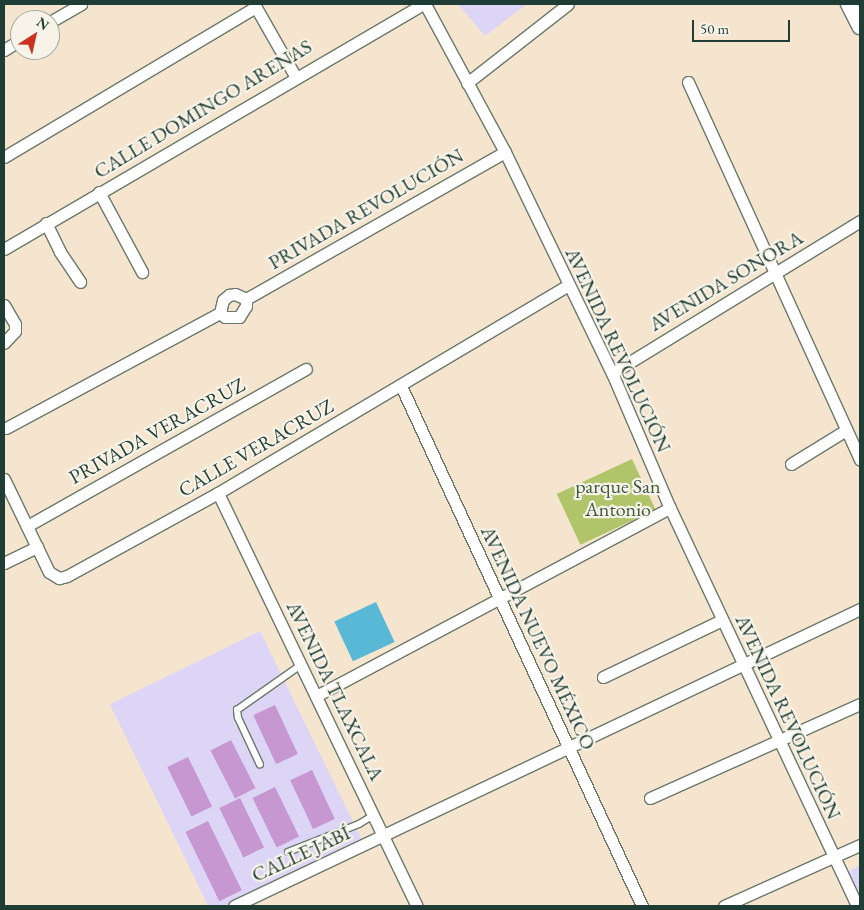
<!DOCTYPE html>
<meta charset="utf-8">
<style>
body{margin:0}
#map{position:relative;width:864px;height:910px;overflow:hidden;background:#f5e5cf;font-family:"EB Garamond",serif}
div>[style]{position:absolute}
.built>*{inset:0;background:#dcd5f6;transform-origin:0 0}
.green>*{inset:0;background:#b0c469;transform-origin:0 0}
.water>*{inset:0;background:#58b8d6;transform-origin:0 0}
.building>*{inset:0;background:#c797d2;transform-origin:0 0}
.roads{filter:drop-shadow(1px 0 #6a786a) drop-shadow(-1px 0 #6a786a) drop-shadow(0 1px #6a786a) drop-shadow(0 -1px #6a786a)}
.lane>*{height:5.5px;margin:-2.75px;padding:0 2.75px;transform-origin:2.75px;border-radius:2.75px;background:#fff}
.street>*{height:11px;margin:-5.5px;padding:0 5.5px;transform-origin:5.5px;border-radius:5.5px;background:#fff}
.secondary>*{height:16px;margin:-8px;padding:0 8px;transform-origin:8px;border-radius:8px;background:#fff}
span{translate:-50% -50%;white-space:nowrap;text-align:center;line-height:1.15;-webkit-text-stroke:4.5px #f7f3e8;paint-order:stroke}
.street-label{font-size:20px;color:#1f3d34}
.park-label{font-size:20px;color:#3c583f}
.frame{position:absolute;inset:0;border:5px solid #1f3d34;pointer-events:none}
.north{position:absolute;left:10px;top:10px;width:50px;height:50px;box-sizing:border-box;background:#f7f3e8;border:1px solid #a1aaa0;border-radius:50%;rotate:35deg;font-size:14px;font-weight:700;line-height:20px;text-align:center;color:#1f3d34}
.north::after{content:'';display:block;margin:auto;width:18px;height:22px;background:#c8321e;clip-path:polygon(50% 0,100% 100%,50% 72%,0 100%)}
.scale{position:absolute;left:692px;top:20px;width:98px;height:22px;box-sizing:border-box;border:2px solid #1f3d34;border-top:0;padding-left:6px;font-size:15px;line-height:18px;white-space:nowrap;color:#1f3d34;-webkit-text-stroke:4px #f7f3e8;paint-order:stroke}
</style>
<div id="map">
<div class="built">
<i style="clip-path:polygon(458px 4px,527px 4px,485px 36px)"></i>
<i style="left:260px;top:631px;width:231px;height:167px;rotate:64deg"></i>
<i style="clip-path:polygon(860px 865px,860px 902px,846px 873px)"></i>
</div>
<div class="green">
<i style="left:632px;top:459px;width:56px;height:83px;rotate:65deg"></i>
</div>
<div class="water">
<i style="left:376px;top:602px;width:44px;height:46px;rotate:65deg"></i>
</div>
<div class="building">
<i style="left:275px;top:705px;width:54px;height:24px;rotate:65deg"></i>
<i style="left:231px;top:740px;width:54px;height:23px;rotate:63deg"></i>
<i style="left:188px;top:757px;width:55px;height:23px;rotate:64deg"></i>
<i style="left:312px;top:770px;width:54px;height:24px;rotate:65deg"></i>
<i style="left:275px;top:787px;width:55px;height:25px;rotate:64deg"></i>
<i style="left:240px;top:798px;width:55px;height:23px;rotate:64deg"></i>
<i style="left:208px;top:821px;width:77px;height:25px;rotate:64deg"></i>
</div>
<div class="roads">
<div class="lane">
<i style="left:260px;top:765px;width:52px;rotate:-115.1deg"></i>
<i style="left:238px;top:718px;width:8px;rotate:-97deg"></i>
<i style="left:237px;top:710px;width:78px;rotate:-35.1deg"></i>
<i style="left:288px;top:852px;width:76px;rotate:-21.5deg"></i>
<i style="left:359px;top:824px;width:17px;rotate:-31deg"></i>
</div>
<div class="street">
<i style="left:254px;top:4px;width:83px;rotate:60.3deg"></i>
<i style="left:425px;top:4px;width:168px;rotate:61.6deg"></i>
<i style="left:505px;top:152px;width:246px;rotate:64.2deg"></i>
<i style="left:612px;top:373px;width:147px;rotate:66.8deg"></i>
<i style="left:670px;top:508px;width:440px;rotate:64.8deg"></i>
<i style="left:50px;top:22px;width:36px;rotate:-30deg"></i>
<i style="left:4px;top:50px;width:19px;rotate:-32deg"></i>
<i style="left:688px;top:82px;width:415px;rotate:65.5deg"></i>
<i style="left:467px;top:83px;width:128px;rotate:-38deg"></i>
<i style="left:4px;top:157px;width:293px;rotate:-30.8deg"></i>
<i style="left:99px;top:192px;width:91px;rotate:61.7deg"></i>
<i style="left:46px;top:223px;width:32px;rotate:64deg"></i>
<i style="left:60px;top:252px;width:36px;rotate:56deg"></i>
<i style="left:4px;top:249px;width:485px;rotate:-30.3deg"></i>
<i style="left:246px;top:299px;width:298px;rotate:-29.6deg"></i>
<i style="left:4px;top:305px;width:22px;rotate:60deg"></i>
<i style="left:15px;top:324px;width:7px;rotate:90deg"></i>
<i style="left:15px;top:331px;width:16px;rotate:133deg"></i>
<i style="left:220px;top:313px;width:6px;rotate:39deg"></i>
<i style="left:225px;top:317px;width:14px"></i>
<i style="left:239px;top:317px;width:13px;rotate:-58deg"></i>
<i style="left:246px;top:306px;width:7px;rotate:-90deg"></i>
<i style="left:220px;top:313px;width:13px;rotate:-77deg"></i>
<i style="left:223px;top:300px;width:8px;rotate:-40deg"></i>
<i style="left:229px;top:295px;width:6px;rotate:-9deg"></i>
<i style="left:235px;top:294px;width:12px;rotate:24deg"></i>
<i style="left:612px;top:373px;width:291px;rotate:-31.5deg"></i>
<i style="left:401px;top:386px;width:573px;rotate:65.13deg"></i>
<i style="left:6px;top:428px;width:243px;rotate:-28.3deg"></i>
<i style="left:791px;top:464px;width:65px;rotate:-31.7deg"></i>
<i style="left:4px;top:479px;width:103px;rotate:64.2deg"></i>
<i style="left:49px;top:572px;width:12px;rotate:31deg"></i>
<i style="left:59px;top:578px;width:8px;rotate:-14deg"></i>
<i style="left:67px;top:576px;width:172px;rotate:-28.8deg"></i>
<i style="left:218px;top:493px;width:407px;rotate:-30.7deg"></i>
<i style="left:218px;top:493px;width:458px;rotate:64.3deg"></i>
<i style="left:27px;top:526px;width:320px;rotate:-29.4deg"></i>
<i style="left:4px;top:563px;width:37px;rotate:-26deg"></i>
<i style="left:603px;top:677px;width:132px;rotate:-25.6deg"></i>
<i style="left:316px;top:696px;width:401px;rotate:-28deg"></i>
<i style="left:650px;top:798px;width:230px;rotate:-24.1deg"></i>
<i style="left:234px;top:906px;width:693px;rotate:-25.38deg"></i>
<i style="left:724px;top:906px;width:149px;rotate:-24.2deg"></i>
</div>
<div class="secondary">
<i style="left:849px;top:4px;width:25px;rotate:63deg"></i>
</div>
</div>
<div class="street-label">
<span style="left:203px;top:109px;rotate:-31deg">CALLE DOMINGO ARENAS</span>
<span style="left:366px;top:209px;rotate:-30deg">PRIVADA REVOLUCIÓN</span>
<span style="left:726px;top:281px;rotate:-31deg">AVENIDA SONORA</span>
<span style="left:618px;top:350px;rotate:65deg">AVENIDA REVOLUCIÓN</span>
<span style="left:157px;top:431px;rotate:-29deg">PRIVADA VERACRUZ</span>
<span style="left:256px;top:448px;rotate:-30deg">CALLE VERACRUZ</span>
<span style="left:538px;top:638px;rotate:65deg">AVENIDA NUEVO MÉXICO</span>
<span style="left:335px;top:691px;rotate:64deg">AVENIDA TLAXCALA</span>
<span style="left:788px;top:717px;rotate:65deg">AVENIDA REVOLUCIÓN</span>
<span style="left:301px;top:854px;rotate:-25deg">CALLE JABÍ</span>
</div>
<div class="park-label">
<span style="left:618px;top:498px">parque San<br>Antonio</span>
</div>
<div class="frame"></div>
<div class="north">N</div>
<div class="scale">50 m</div>
</div>
